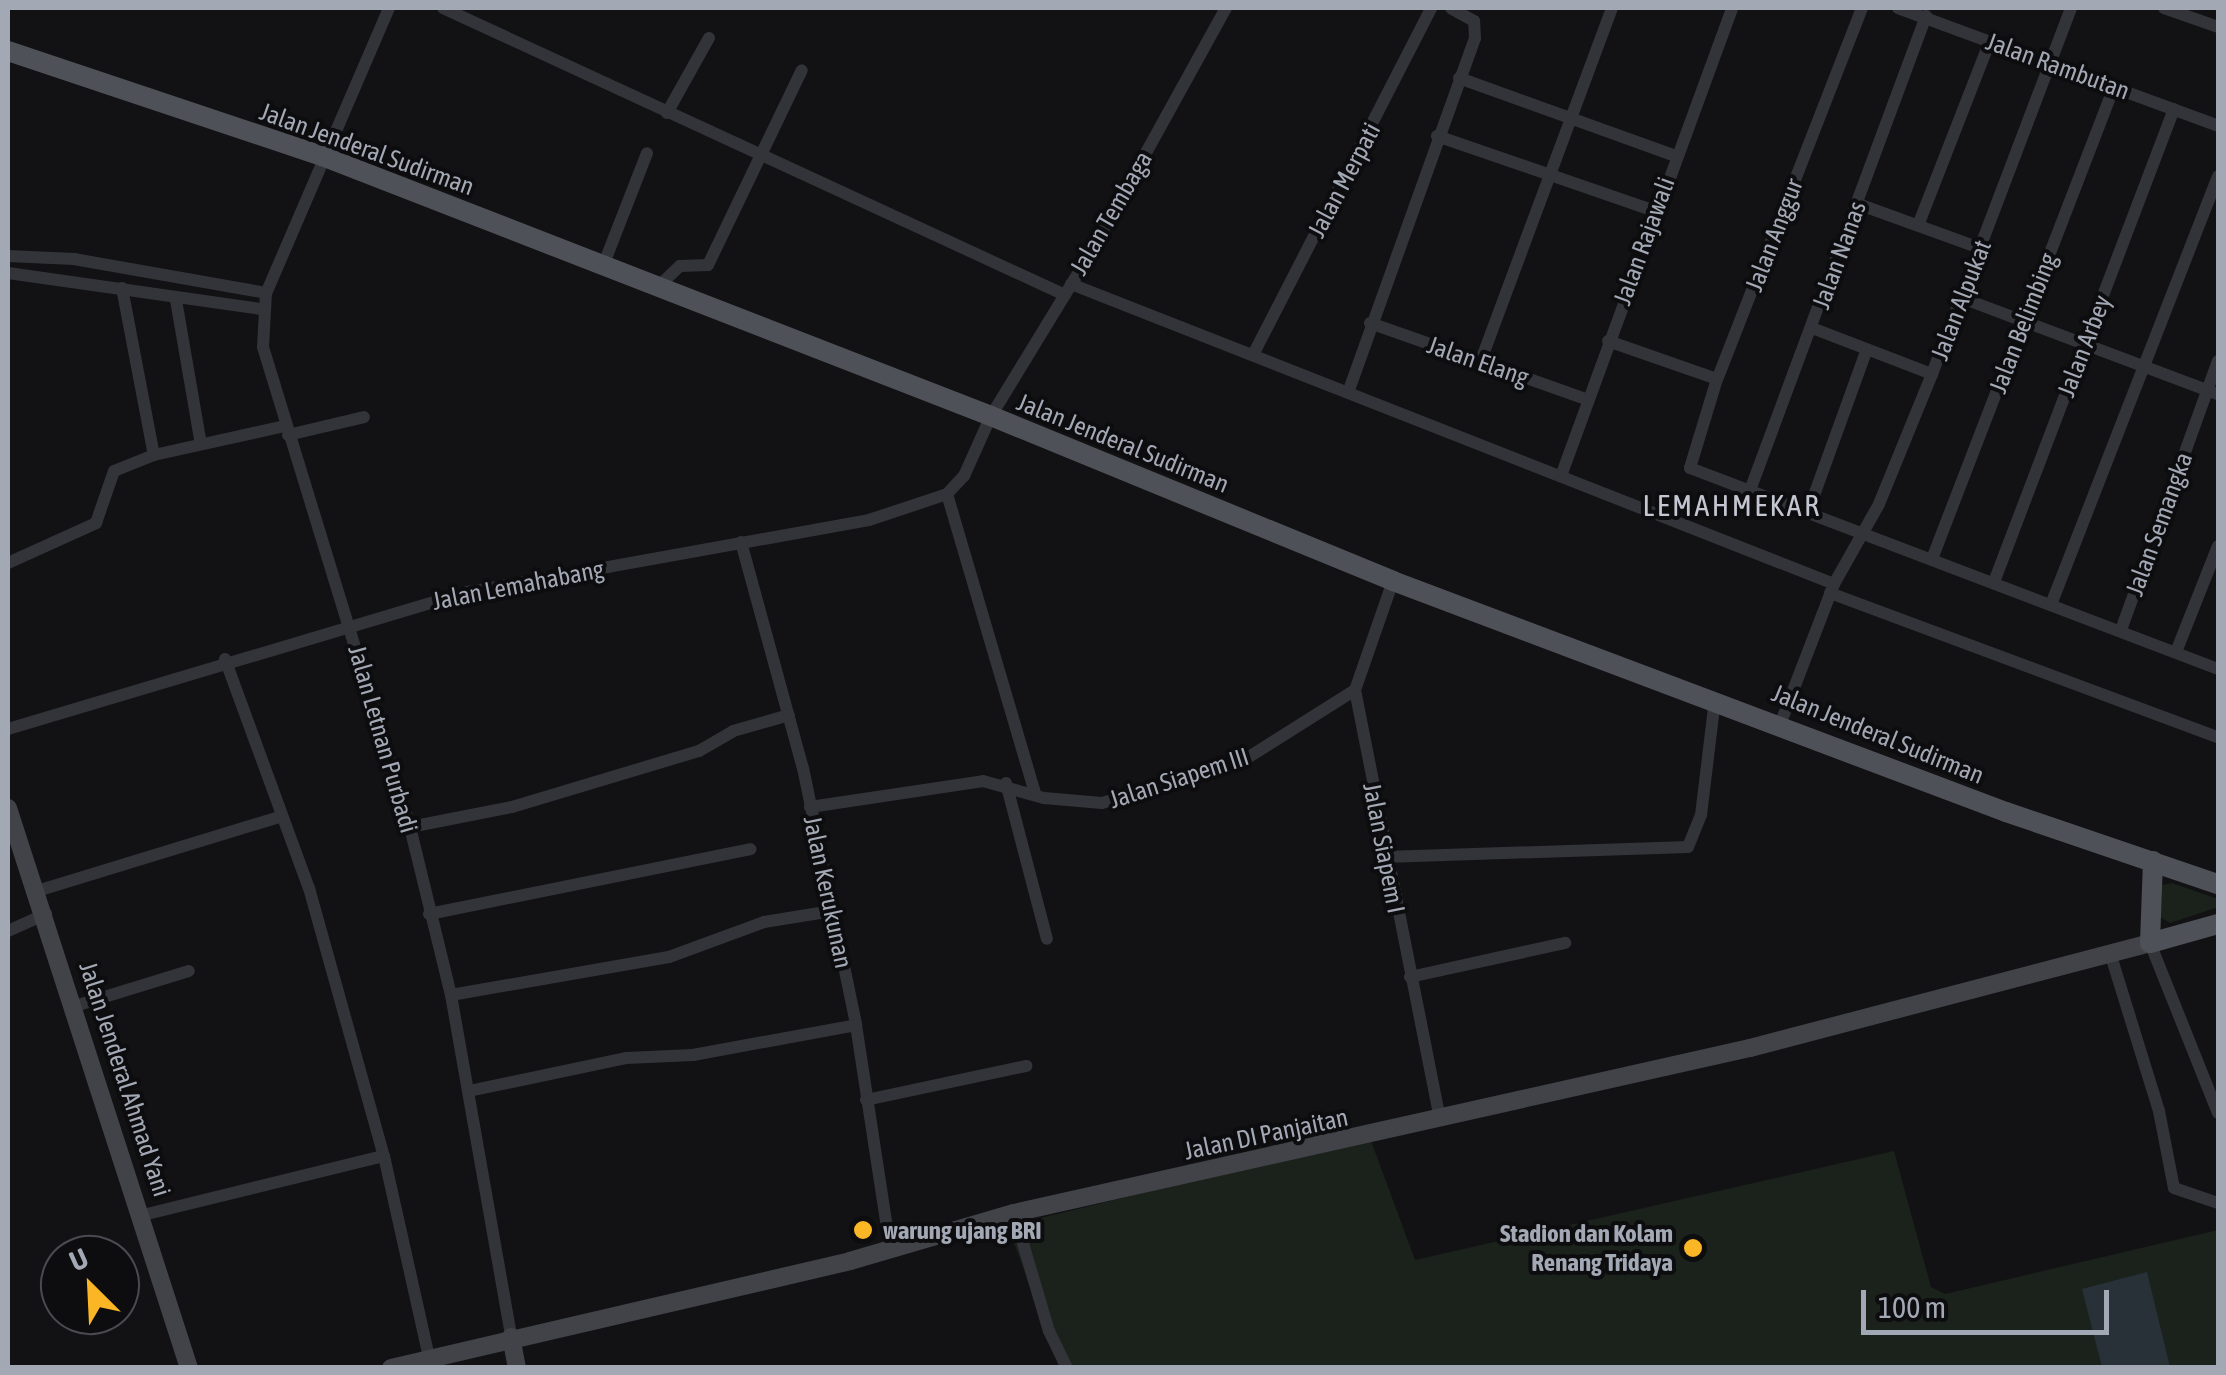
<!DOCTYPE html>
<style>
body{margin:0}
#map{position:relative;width:2226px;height:1375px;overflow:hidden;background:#121214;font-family:"Asap Condensed",sans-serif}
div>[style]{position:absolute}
.green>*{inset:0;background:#1a221b}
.water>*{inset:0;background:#283138}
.street>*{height:12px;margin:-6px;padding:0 6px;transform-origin:6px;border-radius:6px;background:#333439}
.secondary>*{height:18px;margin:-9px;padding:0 9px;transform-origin:9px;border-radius:9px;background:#414349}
.primary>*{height:20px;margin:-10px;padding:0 10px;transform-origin:10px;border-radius:10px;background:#4f5158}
.dots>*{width:28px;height:28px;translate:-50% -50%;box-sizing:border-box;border:5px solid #0d0d0f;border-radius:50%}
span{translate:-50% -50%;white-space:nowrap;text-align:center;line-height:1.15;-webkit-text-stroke:8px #0d0d0f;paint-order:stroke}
.street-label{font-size:25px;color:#a3a8b5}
.poi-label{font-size:25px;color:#a3a8b5;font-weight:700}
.left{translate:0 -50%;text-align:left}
.right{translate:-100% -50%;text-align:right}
.quarter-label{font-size:30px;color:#c4c7d1;letter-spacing:2.5px}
.frame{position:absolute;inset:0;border:10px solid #a3a8b5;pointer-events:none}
.north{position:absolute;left:40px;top:1235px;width:100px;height:100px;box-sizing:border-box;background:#0d0d0f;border:2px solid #494b51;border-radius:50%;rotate:336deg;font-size:28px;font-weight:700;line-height:40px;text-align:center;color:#a3a8b5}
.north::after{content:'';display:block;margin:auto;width:35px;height:45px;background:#fab624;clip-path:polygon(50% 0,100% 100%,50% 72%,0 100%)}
.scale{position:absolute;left:1861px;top:1290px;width:248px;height:45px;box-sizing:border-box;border:5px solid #a3a8b5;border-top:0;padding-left:12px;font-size:30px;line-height:35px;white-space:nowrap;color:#a3a8b5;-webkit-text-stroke:8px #0d0d0f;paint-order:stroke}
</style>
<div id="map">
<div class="green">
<i style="clip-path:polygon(2172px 883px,2218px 899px,2218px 907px,2170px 923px,2160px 917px,2162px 885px)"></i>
<i style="clip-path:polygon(1370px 1138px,1415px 1260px,1894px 1151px,1931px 1287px,1945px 1294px,2218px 1230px,2218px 1367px,1059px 1367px,1008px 1226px)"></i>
</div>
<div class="water">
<i style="clip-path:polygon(2147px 1272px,2170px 1367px,2102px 1367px,2082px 1289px)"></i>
</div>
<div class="street">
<i style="left:389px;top:8px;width:310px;rotate:113.3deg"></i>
<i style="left:266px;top:293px;width:54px;rotate:93.2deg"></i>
<i style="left:263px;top:347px;width:502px;rotate:72.97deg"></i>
<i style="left:410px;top:827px;width:173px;rotate:76.3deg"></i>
<i style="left:451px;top:995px;width:347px;rotate:80deg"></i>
<i style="left:443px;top:8px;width:685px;rotate:24.77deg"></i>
<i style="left:1862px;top:8px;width:398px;rotate:111.3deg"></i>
<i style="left:1717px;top:379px;width:93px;rotate:106.9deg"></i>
<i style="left:1690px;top:468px;width:565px;rotate:20.84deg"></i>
<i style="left:1898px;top:8px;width:341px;rotate:20.2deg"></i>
<i style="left:2164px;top:8px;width:57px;rotate:19.4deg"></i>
<i style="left:1459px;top:78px;width:231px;rotate:19.8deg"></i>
<i style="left:667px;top:113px;width:86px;rotate:-60.8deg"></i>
<i style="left:1437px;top:136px;width:231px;rotate:19deg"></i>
<i style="left:1858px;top:204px;width:132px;rotate:19.9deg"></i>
<i style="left:1919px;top:223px;width:195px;rotate:-68.7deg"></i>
<i style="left:8px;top:256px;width:66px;rotate:2.6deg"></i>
<i style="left:74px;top:259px;width:195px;rotate:10deg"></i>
<i style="left:603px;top:266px;width:121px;rotate:-68.7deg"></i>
<i style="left:8px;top:273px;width:257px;rotate:8.1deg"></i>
<i style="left:1071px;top:284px;width:820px;rotate:21.46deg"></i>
<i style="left:659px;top:286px;width:29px;rotate:-44deg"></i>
<i style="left:680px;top:266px;width:28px;rotate:-2deg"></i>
<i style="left:708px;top:265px;width:216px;rotate:-64.3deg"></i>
<i style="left:122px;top:288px;width:170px;rotate:79.2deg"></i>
<i style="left:1962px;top:298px;width:273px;rotate:20.6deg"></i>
<i style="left:176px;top:300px;width:146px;rotate:80.2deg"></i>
<i style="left:1370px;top:323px;width:229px;rotate:19.4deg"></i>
<i style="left:1812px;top:328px;width:129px;rotate:21deg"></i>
<i style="left:1608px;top:341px;width:115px;rotate:19.2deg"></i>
<i style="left:1255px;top:351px;width:386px;rotate:-62.8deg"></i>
<i style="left:1480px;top:363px;width:379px;rotate:-69.6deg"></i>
<i style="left:1349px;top:390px;width:374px;rotate:-70.3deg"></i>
<i style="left:1475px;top:38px;width:17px;rotate:-93deg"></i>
<i style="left:1474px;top:21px;width:26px;rotate:-151deg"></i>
<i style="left:288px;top:435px;width:78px;rotate:-13.3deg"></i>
<i style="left:1561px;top:476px;width:498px;rotate:-69.9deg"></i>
<i style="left:1749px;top:493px;width:509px;rotate:-69.64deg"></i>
<i style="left:947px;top:494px;width:312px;rotate:73.6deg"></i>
<i style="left:1808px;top:512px;width:173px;rotate:-70.1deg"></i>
<i style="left:741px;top:542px;width:234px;rotate:74.7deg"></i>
<i style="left:803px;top:768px;width:262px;rotate:78.3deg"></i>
<i style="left:856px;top:1025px;width:225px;rotate:81.3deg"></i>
<i style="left:1932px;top:559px;width:506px;rotate:-68.91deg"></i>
<i style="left:8px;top:563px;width:97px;rotate:-24.4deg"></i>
<i style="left:96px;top:523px;width:55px;rotate:-70.9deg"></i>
<i style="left:114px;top:471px;width:43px;rotate:-21.8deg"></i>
<i style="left:154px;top:455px;width:134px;rotate:-12.5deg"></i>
<i style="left:1393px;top:581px;width:115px;rotate:109.2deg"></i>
<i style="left:1355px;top:690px;width:437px;rotate:78.8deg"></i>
<i style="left:1994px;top:582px;width:506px;rotate:-69.17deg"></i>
<i style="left:1830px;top:593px;width:414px;rotate:20.4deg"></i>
<i style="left:2052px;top:602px;width:457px;rotate:-68.7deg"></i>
<i style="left:2121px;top:630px;width:286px;rotate:-70.2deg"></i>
<i style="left:2176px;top:652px;width:114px;rotate:-68.4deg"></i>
<i style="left:225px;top:659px;width:244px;rotate:69.9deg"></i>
<i style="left:309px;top:888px;width:278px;rotate:74.4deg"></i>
<i style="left:384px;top:1156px;width:207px;rotate:77.4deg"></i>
<i style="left:1781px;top:722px;width:148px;rotate:-69deg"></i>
<i style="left:1834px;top:584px;width:92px;rotate:-60.6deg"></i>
<i style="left:1879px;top:504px;width:140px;rotate:-67.8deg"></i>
<i style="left:1932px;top:374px;width:392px;rotate:-69.2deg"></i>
<i style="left:8px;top:729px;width:481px;rotate:-16.6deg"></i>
<i style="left:469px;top:592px;width:406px;rotate:-10.2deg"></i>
<i style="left:869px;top:520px;width:82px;rotate:-18.4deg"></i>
<i style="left:947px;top:494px;width:25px;rotate:-47deg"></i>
<i style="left:964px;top:476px;width:66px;rotate:-65.8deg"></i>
<i style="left:991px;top:416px;width:198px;rotate:-58.6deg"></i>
<i style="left:1094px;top:247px;width:273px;rotate:-61.1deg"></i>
<i style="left:1006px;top:783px;width:161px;rotate:75.3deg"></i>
<i style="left:810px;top:807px;width:175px;rotate:-8.5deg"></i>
<i style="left:983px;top:781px;width:63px;rotate:15.6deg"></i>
<i style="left:1044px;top:798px;width:58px;rotate:4.9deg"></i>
<i style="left:1102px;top:803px;width:148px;rotate:-16.8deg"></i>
<i style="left:1244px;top:760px;width:131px;rotate:-32.2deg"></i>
<i style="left:410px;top:827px;width:104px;rotate:-11.1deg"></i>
<i style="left:512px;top:807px;width:195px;rotate:-16.7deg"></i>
<i style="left:699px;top:751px;width:39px;rotate:-30deg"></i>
<i style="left:733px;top:731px;width:58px;rotate:-15.9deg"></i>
<i style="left:1385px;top:857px;width:303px;rotate:-1.9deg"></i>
<i style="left:1688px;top:847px;width:35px;rotate:-68deg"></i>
<i style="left:1701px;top:815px;width:116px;rotate:-83.1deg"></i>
<i style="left:37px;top:891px;width:256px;rotate:-17deg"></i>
<i style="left:429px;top:914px;width:328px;rotate:-11.4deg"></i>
<i style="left:8px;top:931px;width:42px;rotate:-24.1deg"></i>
<i style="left:2150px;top:943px;width:183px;rotate:68.2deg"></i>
<i style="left:2111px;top:956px;width:162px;rotate:72.8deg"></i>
<i style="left:2159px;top:1111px;width:78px;rotate:79deg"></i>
<i style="left:2174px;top:1188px;width:46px;rotate:18.8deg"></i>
<i style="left:1410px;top:977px;width:159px;rotate:-12.4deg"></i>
<i style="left:451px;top:995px;width:221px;rotate:-9.9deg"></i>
<i style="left:669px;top:957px;width:101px;rotate:-20.2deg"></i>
<i style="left:764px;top:922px;width:69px;rotate:-9.2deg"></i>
<i style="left:75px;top:1006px;width:119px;rotate:-17.1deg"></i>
<i style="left:469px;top:1091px;width:160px;rotate:-11.9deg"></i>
<i style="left:626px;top:1058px;width:67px;rotate:-2.6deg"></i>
<i style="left:693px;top:1055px;width:166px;rotate:-10.4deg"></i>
<i style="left:866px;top:1100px;width:164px;rotate:-12deg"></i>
<i style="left:1014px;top:1213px;width:123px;rotate:73.5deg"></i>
<i style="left:1049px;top:1331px;width:41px;rotate:64.1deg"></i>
<i style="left:143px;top:1215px;width:248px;rotate:-13.8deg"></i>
</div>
<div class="secondary">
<i style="left:8px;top:808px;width:589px;rotate:72.09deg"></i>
<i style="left:511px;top:1337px;width:32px;rotate:79deg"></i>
<i style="left:391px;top:1368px;width:471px;rotate:-13.1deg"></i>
<i style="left:850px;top:1261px;width:171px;rotate:-16.3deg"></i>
<i style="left:1014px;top:1213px;width:754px;rotate:-12.64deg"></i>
<i style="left:1750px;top:1048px;width:414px;rotate:-14.7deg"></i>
</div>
<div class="primary">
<i style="left:8px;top:51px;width:331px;rotate:18.5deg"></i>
<i style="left:322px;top:156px;width:718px;rotate:21.24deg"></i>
<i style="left:991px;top:416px;width:435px;rotate:22.3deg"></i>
<i style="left:1393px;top:581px;width:655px;rotate:20.65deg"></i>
<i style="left:2006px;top:812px;width:224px;rotate:18.8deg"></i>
<i style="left:2153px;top:861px;width:82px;rotate:92.1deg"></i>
<i style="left:2150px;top:943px;width:71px;rotate:-15.6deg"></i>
</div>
<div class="dots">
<i style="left:863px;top:1230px;background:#fab624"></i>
<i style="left:1693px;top:1248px;background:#fab624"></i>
</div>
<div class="street-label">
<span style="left:2058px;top:66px;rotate:20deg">Jalan Rambutan</span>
<span style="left:367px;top:149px;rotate:20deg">Jalan Jenderal Sudirman</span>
<span style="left:1344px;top:180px;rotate:-62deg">Jalan Merpati</span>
<span style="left:1111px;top:213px;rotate:-60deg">Jalan Tembaga</span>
<span style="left:1774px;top:235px;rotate:-69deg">Jalan Anggur</span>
<span style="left:1644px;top:241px;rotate:-70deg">Jalan Rajawali</span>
<span style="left:1839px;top:255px;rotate:-70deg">Jalan Nanas</span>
<span style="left:1961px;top:300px;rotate:-69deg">Jalan Alpukat</span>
<span style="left:2023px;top:323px;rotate:-69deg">Jalan Belimbing</span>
<span style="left:2084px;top:346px;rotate:-69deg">Jalan Arbey</span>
<span style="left:1478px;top:361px;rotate:19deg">Jalan Elang</span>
<span style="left:1123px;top:443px;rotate:22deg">Jalan Jenderal Sudirman</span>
<span style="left:2159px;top:524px;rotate:-70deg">Jalan Semangka</span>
<span style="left:518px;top:585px;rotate:-11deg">Jalan Lemahabang</span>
<span style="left:1878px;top:734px;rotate:22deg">Jalan Jenderal Sudirman</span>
<span style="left:383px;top:739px;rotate:74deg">Jalan Letnan Purbadi</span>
<span style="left:1179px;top:778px;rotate:-18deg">Jalan Siapem III</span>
<span style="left:1384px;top:848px;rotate:79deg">Jalan Siapem I</span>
<span style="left:828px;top:892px;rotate:78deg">Jalan Kerukunan</span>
<span style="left:125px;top:1079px;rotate:72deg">Jalan Jenderal Ahmad Yani</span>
<span style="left:1266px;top:1134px;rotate:-12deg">Jalan DI Panjaitan</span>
</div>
<div class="poi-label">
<span class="left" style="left:883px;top:1230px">warung ujang BRI</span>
<span class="right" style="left:1673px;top:1248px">Stadion dan Kolam<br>Renang Tridaya</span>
</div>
<div class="quarter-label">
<span style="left:1732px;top:505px">LEMAHMEKAR</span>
</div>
<div class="frame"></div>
<div class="north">U</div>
<div class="scale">100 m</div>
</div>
